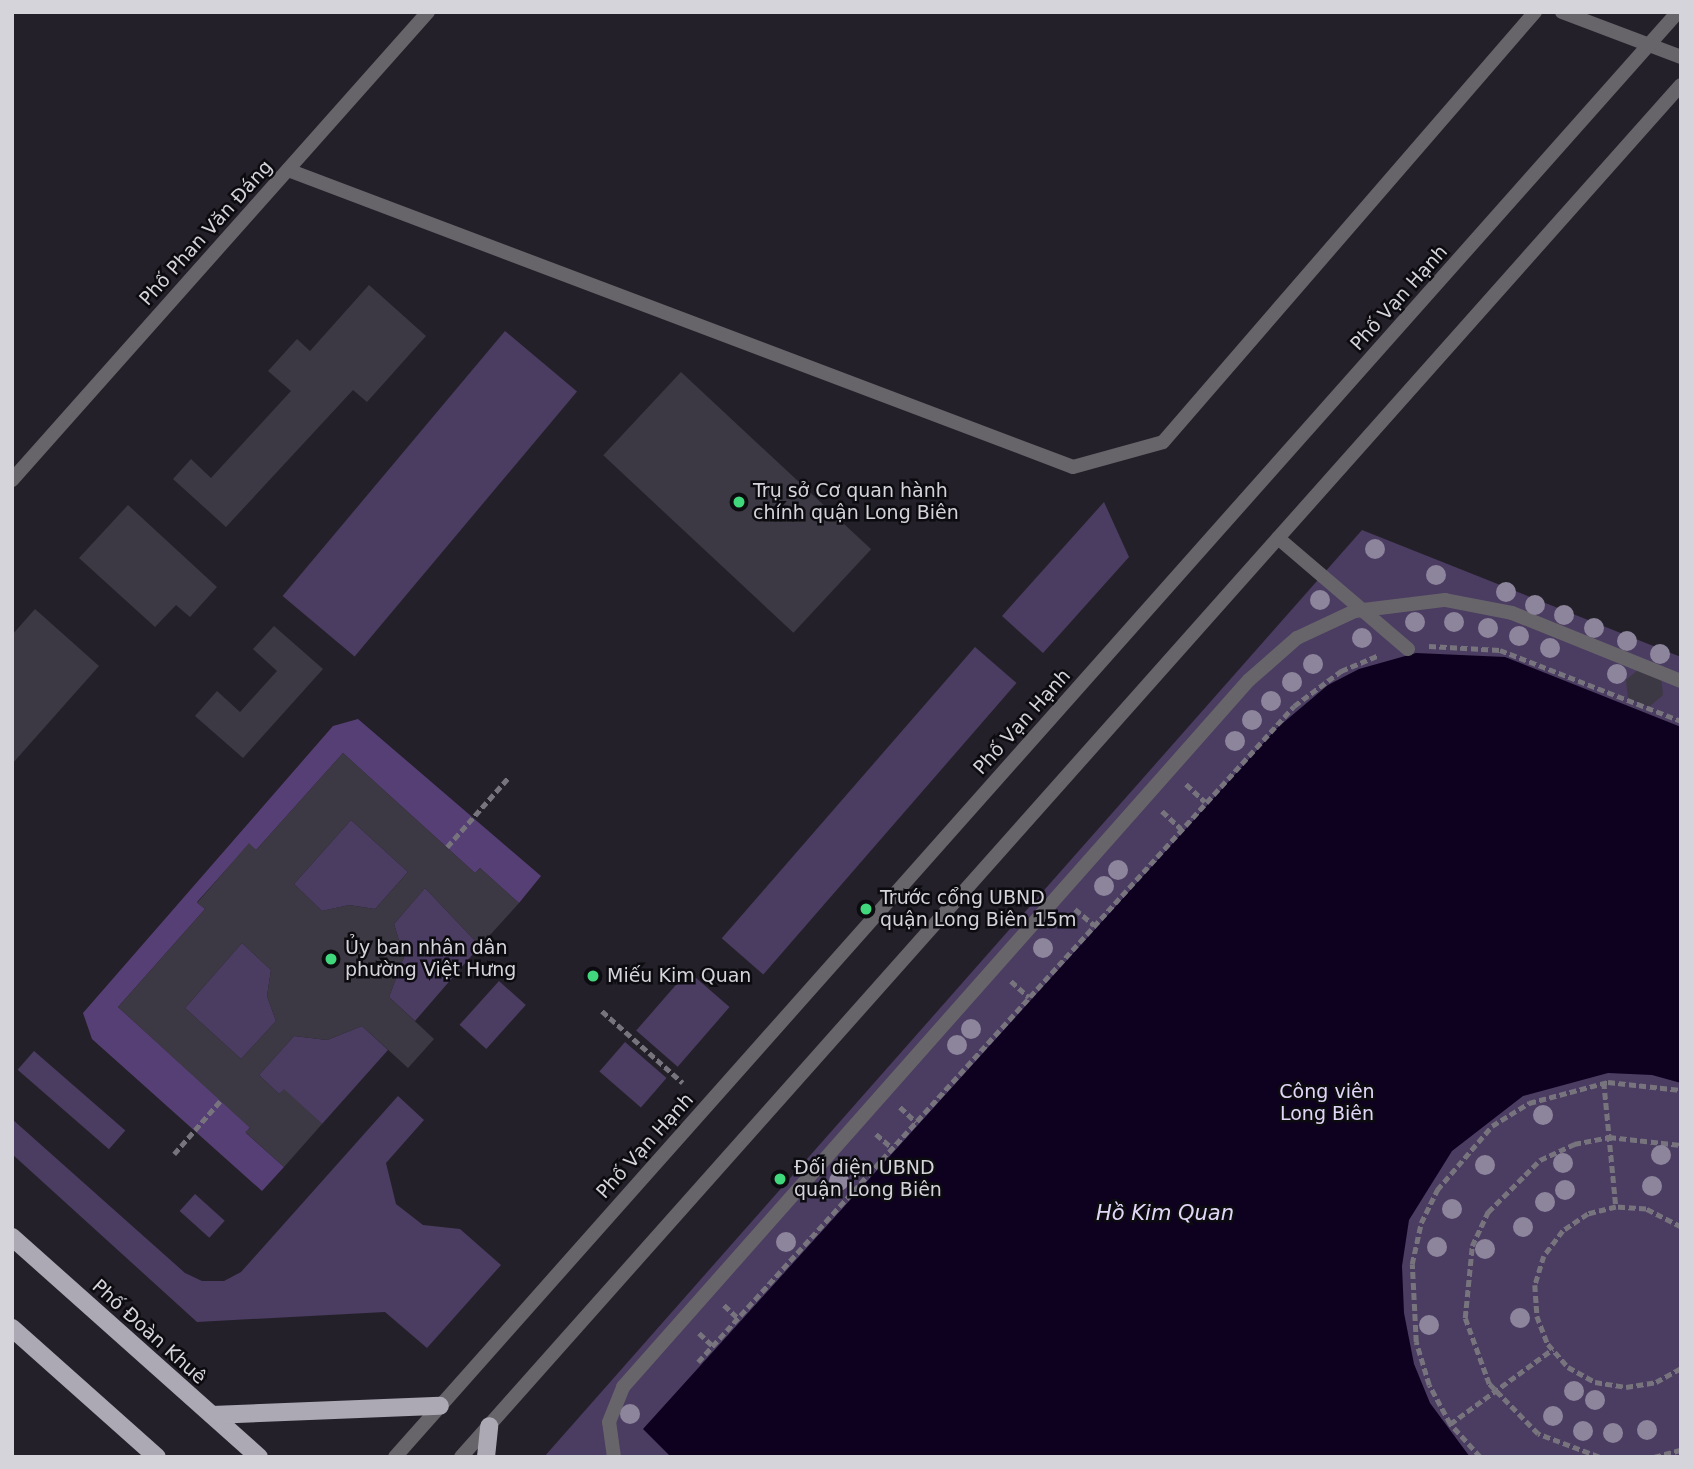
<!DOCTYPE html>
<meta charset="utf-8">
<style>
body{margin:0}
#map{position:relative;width:1693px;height:1469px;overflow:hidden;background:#24202a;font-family:"DejaVu Sans",sans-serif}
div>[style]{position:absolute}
.green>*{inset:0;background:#4b3c61;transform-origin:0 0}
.forest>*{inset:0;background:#563f75}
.water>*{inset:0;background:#0e001f}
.building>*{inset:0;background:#3d3944;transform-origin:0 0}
.path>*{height:4.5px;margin-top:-2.25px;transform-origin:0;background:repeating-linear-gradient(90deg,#77747d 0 7px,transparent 0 10.5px)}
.service>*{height:14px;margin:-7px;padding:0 7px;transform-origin:7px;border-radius:7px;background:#67656a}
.minor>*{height:14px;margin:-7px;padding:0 7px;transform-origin:7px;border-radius:7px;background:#67656a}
.tertiary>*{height:14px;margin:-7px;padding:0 7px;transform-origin:7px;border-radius:7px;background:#67656a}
.primary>*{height:18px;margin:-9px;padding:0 9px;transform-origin:9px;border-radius:9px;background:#aca8b4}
.trees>*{width:20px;height:20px;margin:-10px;border-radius:50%;background:#8d859c}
.dots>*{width:19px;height:19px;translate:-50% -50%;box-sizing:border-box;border:4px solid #0c0b0f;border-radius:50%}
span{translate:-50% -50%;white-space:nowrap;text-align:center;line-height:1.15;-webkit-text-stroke:5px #0c0b0f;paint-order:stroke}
.street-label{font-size:19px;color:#d6d4db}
.poi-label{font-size:19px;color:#d6d4db}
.left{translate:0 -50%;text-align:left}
.park-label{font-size:19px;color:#e3d7f9}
.water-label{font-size:21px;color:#e3d7f9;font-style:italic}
.frame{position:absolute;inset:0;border:14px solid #d6d4db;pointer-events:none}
</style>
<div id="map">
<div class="green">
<i style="left:505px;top:331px;width:94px;height:346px;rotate:40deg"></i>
<i style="clip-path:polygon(1104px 502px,1129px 557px,1043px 653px,1002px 616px)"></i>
<i style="clip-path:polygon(1362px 530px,1681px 657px,1681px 1457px,544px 1457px)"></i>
<i style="left:975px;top:647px;width:55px;height:386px;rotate:41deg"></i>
<i style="clip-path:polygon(351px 820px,408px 872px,375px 909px,349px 905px,322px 911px,294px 884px)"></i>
<i style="clip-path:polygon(425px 888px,480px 946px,415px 1021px,389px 997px,404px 957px,394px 924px)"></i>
<i style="clip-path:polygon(242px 943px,271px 970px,267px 996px,276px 1021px,241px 1059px,185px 1008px)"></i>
<i style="left:688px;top:971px;width:55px;height:79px;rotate:41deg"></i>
<i style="left:499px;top:981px;width:36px;height:59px;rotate:42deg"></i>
<i style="clip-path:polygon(362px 1026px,388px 1050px,322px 1124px,284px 1090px,279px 1094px,259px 1075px,294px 1036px,327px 1040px)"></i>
<i style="left:625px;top:1042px;width:55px;height:39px;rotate:41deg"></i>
<i style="left:34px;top:1051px;width:121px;height:25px;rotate:41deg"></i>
<i style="clip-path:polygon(398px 1096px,424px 1120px,386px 1163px,396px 1204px,423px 1225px,460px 1229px,501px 1265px,427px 1348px,385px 1312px,197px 1322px,12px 1154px,12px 1119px,185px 1273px,202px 1281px,224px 1281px,241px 1272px)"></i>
<i style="left:195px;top:1194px;width:40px;height:23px;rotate:42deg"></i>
</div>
<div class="forest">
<i style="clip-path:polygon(358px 719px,541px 876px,519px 903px,480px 868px,475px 873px,343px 753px,256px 850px,249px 844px,197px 902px,205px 909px,118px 1007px,250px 1127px,246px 1133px,284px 1167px,262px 1191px,92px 1039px,83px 1013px,333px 726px)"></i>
</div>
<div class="water">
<i style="clip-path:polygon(1416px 653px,1505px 657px,1681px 727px,1681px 1083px,1652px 1075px,1608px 1073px,1523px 1096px,1452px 1151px,1409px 1220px,1402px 1266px,1404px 1313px,1414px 1364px,1430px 1403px,1470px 1457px,671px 1457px,643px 1429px,1277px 728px,1328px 685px,1359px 669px)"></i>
</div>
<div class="building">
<i style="clip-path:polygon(369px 285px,426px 336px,367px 402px,353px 390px,226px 527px,173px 479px,191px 459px,211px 478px,291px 391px,268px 371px,297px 339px,310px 351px)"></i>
<i style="left:681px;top:372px;width:260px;height:114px;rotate:43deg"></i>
<i style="clip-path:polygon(128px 505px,217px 587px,190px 617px,176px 605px,155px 627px,79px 558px)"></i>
<i style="clip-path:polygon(35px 609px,99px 666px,12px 764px,12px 635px)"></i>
<i style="clip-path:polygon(274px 626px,323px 669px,243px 758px,195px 716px,217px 691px,240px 712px,277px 671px,253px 649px)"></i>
<i style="clip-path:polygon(1640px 668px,1661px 676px,1663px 695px,1649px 707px,1628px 698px,1626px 680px)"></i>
<i style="clip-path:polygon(evenodd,343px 753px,475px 873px,480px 868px,519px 903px,480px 946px,425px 888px,394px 924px,404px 957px,389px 997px,434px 1039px,408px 1068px,362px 1026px,327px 1040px,294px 1036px,259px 1075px,279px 1094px,284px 1089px,322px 1124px,284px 1167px,245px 1132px,250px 1128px,118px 1007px,205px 909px,197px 903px,249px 843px,256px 850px,343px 753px,351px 820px,408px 872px,375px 909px,349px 905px,322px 911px,294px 884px,351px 820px,343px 753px,242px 943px,271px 970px,267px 996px,276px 1021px,241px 1059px,185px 1008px,242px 943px)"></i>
</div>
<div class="path">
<i style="left:1429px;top:646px;width:71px;rotate:3.2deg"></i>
<i style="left:1500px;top:650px;width:194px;rotate:21.4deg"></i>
<i style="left:1186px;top:784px;width:26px;rotate:43deg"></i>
<i style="left:1162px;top:811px;width:26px;rotate:43deg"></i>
<i style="left:447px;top:847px;width:92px;rotate:-48.5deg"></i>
<i style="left:1075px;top:909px;width:25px;rotate:40deg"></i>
<i style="left:1011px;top:981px;width:24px;rotate:42deg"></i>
<i style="left:602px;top:1011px;width:108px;rotate:41.6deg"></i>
<i style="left:1604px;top:1082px;width:126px;rotate:84.5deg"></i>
<i style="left:900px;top:1107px;width:22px;rotate:43deg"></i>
<i style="left:876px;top:1134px;width:21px;rotate:41deg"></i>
<i style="left:174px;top:1154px;width:70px;rotate:-49deg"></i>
<i style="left:1681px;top:1227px;width:39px;rotate:-153deg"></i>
<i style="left:1646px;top:1209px;width:30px;rotate:-176deg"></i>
<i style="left:1616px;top:1207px;width:29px;rotate:166deg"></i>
<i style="left:1588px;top:1214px;width:30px;rotate:146deg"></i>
<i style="left:1563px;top:1231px;width:31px;rotate:127deg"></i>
<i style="left:1544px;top:1256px;width:30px;rotate:107deg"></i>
<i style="left:1535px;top:1285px;width:31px;rotate:86deg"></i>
<i style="left:1537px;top:1316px;width:30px;rotate:69deg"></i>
<i style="left:1548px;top:1344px;width:30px;rotate:49deg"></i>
<i style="left:1568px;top:1367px;width:31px;rotate:29deg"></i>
<i style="left:1595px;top:1382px;width:31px;rotate:9deg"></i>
<i style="left:1626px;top:1387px;width:30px;rotate:-9deg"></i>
<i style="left:1656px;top:1382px;width:29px;rotate:-29deg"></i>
<i style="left:724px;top:1305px;width:19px;rotate:43deg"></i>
<i style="left:699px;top:1333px;width:19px;rotate:43deg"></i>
<i style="left:698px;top:1362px;width:886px;rotate:-47.74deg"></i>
<i style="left:1294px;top:706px;width:59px;rotate:-36.7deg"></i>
<i style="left:1341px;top:671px;width:41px;rotate:-22.8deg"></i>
<i style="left:1450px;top:1424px;width:127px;rotate:-36.1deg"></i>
<i style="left:1480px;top:1457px;width:45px;rotate:-132.3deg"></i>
<i style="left:1450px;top:1424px;width:44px;rotate:-118.3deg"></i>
<i style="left:1429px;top:1385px;width:45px;rotate:-106.8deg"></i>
<i style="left:1416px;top:1342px;width:78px;rotate:-92.9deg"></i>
<i style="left:1412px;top:1264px;width:42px;rotate:-77.6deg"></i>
<i style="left:1421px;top:1223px;width:37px;rotate:-64deg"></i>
<i style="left:1437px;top:1190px;width:84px;rotate:-49.3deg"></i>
<i style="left:1492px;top:1126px;width:44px;rotate:-31.9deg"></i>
<i style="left:1529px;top:1103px;width:82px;rotate:-14.9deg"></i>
<i style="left:1608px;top:1082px;width:73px;rotate:6.3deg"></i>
<i style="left:1599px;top:1457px;width:65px;rotate:-159.3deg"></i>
<i style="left:1538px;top:1434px;width:70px;rotate:-134.4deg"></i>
<i style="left:1489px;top:1384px;width:70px;rotate:-110deg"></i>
<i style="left:1465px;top:1318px;width:72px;rotate:-84.4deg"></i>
<i style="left:1472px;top:1246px;width:38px;rotate:-65deg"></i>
<i style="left:1488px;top:1212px;width:74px;rotate:-45deg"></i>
<i style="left:1540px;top:1160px;width:38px;rotate:-25deg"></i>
<i style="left:1574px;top:1144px;width:36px;rotate:-11deg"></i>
<i style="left:1609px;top:1137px;width:72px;rotate:6.3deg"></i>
<i style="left:1654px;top:1457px;width:28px;rotate:-15deg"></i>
</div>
<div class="service">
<i style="left:1278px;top:538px;width:171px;rotate:40.5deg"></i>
<i style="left:614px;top:1457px;width:35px;rotate:-98deg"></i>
<i style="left:609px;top:1422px;width:38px;rotate:-68deg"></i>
<i style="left:623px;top:1387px;width:944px;rotate:-48.48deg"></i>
<i style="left:1249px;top:680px;width:64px;rotate:-41.2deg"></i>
<i style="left:1297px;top:638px;width:64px;rotate:-25deg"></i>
<i style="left:1355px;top:611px;width:91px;rotate:-7deg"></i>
<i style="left:1445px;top:600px;width:68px;rotate:11deg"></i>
<i style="left:1512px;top:613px;width:182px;rotate:21.9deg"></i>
</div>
<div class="minor">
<i style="left:288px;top:170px;width:839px;rotate:20.72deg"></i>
<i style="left:1073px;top:467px;width:93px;rotate:-15.5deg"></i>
<i style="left:1163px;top:442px;width:569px;rotate:-49.14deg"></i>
</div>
<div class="tertiary">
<i style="left:1562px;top:12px;width:127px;rotate:20.7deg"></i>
<i style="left:12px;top:480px;width:626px;rotate:-48.37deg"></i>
<i style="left:395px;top:1457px;width:1932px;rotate:-48.4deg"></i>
<i style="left:461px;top:1457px;width:1836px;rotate:-48.36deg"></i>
</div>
<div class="primary">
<i style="left:12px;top:1237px;width:331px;rotate:41.7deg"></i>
<i style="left:12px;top:1328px;width:194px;rotate:41.7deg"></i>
<i style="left:212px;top:1415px;width:228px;rotate:-2.3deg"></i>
<i style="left:486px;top:1457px;width:31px;rotate:-84deg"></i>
</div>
<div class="trees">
<i style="left:1375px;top:549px"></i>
<i style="left:1436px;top:575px"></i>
<i style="left:1506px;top:592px"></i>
<i style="left:1320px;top:600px"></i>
<i style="left:1535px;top:605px"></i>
<i style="left:1564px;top:615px"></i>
<i style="left:1415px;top:622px"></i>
<i style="left:1454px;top:622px"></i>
<i style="left:1488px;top:628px"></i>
<i style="left:1594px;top:628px"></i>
<i style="left:1519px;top:636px"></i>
<i style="left:1362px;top:638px"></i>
<i style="left:1627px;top:641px"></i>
<i style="left:1550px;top:648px"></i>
<i style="left:1660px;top:654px"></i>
<i style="left:1313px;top:664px"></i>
<i style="left:1617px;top:674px"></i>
<i style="left:1292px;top:682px"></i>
<i style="left:1271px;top:701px"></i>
<i style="left:1252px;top:720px"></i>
<i style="left:1235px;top:741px"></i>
<i style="left:1118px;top:870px"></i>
<i style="left:1104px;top:886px"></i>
<i style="left:1043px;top:948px"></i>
<i style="left:971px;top:1029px"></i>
<i style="left:957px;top:1045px"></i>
<i style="left:1543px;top:1115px"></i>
<i style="left:1661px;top:1155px"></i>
<i style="left:1563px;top:1163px"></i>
<i style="left:1485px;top:1165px"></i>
<i style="left:839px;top:1181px"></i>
<i style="left:1652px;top:1186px"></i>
<i style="left:1565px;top:1190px"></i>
<i style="left:1545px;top:1202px"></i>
<i style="left:1452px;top:1209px"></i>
<i style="left:1523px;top:1227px"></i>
<i style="left:786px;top:1242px"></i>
<i style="left:1437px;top:1247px"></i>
<i style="left:1485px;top:1249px"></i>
<i style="left:1520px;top:1318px"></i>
<i style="left:1429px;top:1325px"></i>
<i style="left:1574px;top:1391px"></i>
<i style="left:1595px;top:1400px"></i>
<i style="left:630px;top:1414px"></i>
<i style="left:1553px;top:1416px"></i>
<i style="left:1647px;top:1430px"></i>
<i style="left:1583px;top:1431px"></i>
<i style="left:1613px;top:1433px"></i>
</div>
<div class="dots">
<i style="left:739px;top:502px;background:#41d77c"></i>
<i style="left:866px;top:909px;background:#41d77c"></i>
<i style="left:331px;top:959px;background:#41d77c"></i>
<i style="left:593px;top:976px;background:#41d77c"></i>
<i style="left:780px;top:1179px;background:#41d77c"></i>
</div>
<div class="street-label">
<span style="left:206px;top:233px;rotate:-48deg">Phố Phan Văn Đáng</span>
<span style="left:1399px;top:298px;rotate:-48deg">Phố Vạn Hạnh</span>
<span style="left:1022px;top:722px;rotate:-48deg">Phố Vạn Hạnh</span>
<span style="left:645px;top:1146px;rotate:-48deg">Phố Vạn Hạnh</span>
<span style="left:149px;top:1332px;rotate:42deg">Phố Đoàn Khuê</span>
</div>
<div class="poi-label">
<span class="left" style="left:753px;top:502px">Trụ sở Cơ quan hành<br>chính quận Long Biên</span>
<span class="left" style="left:880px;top:909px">Trước cổng UBND<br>quận Long Biên 15m</span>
<span class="left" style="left:345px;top:959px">Ủy ban nhân dân<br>phường Việt Hưng</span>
<span class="left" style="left:607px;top:976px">Miếu Kim Quan</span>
<span class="left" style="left:794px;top:1179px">Đối diện UBND<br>quận Long Biên</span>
</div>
<div class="park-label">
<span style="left:1327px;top:1103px">Công viên<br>Long Biên</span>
</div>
<div class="water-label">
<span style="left:1165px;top:1213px">Hồ Kim Quan</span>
</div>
<div class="frame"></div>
</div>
